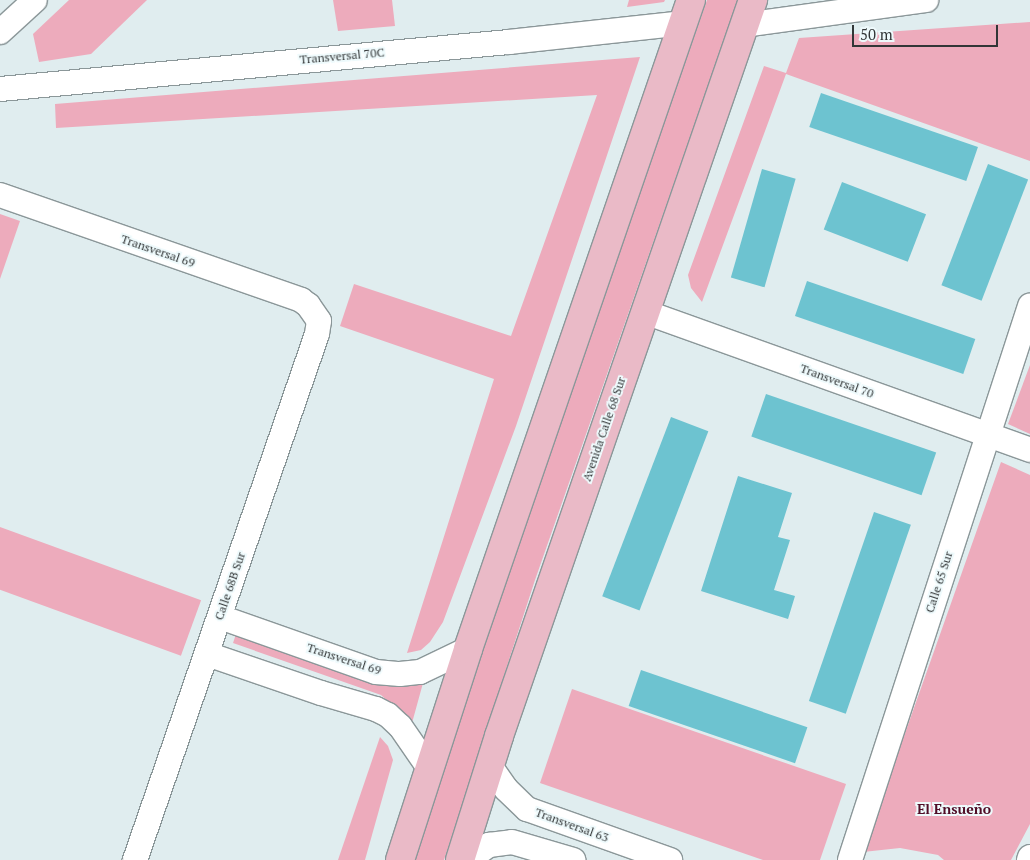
<!DOCTYPE html>
<meta charset="utf-8">
<style>
body{margin:0}
#map{position:relative;width:1030px;height:860px;overflow:hidden;background:#e0edef;font-family:"PT Serif",serif}
div>[style]{position:absolute}
.green>*{inset:0;background:#edabbc;transform-origin:0 0}
.building>*{inset:0;background:#6dc3d0;transform-origin:0 0}
.roads{filter:drop-shadow(1px 0 #8b9799) drop-shadow(-1px 0 #8b9799) drop-shadow(0 1px #8b9799) drop-shadow(0 -1px #8b9799)}
.minor>*{height:24px;margin:-12px;padding:0 12px;transform-origin:12px;border-radius:12px;background:#fff}
.major>*{height:28px;margin:-14px;padding:0 14px;transform-origin:14px;border-radius:14px;background:#eabac7}
span{translate:-50% -50%;white-space:nowrap;text-align:center;line-height:1.15;-webkit-text-stroke:4px #eefafc;paint-order:stroke}
.street-label{font-size:12px;color:#323637}
.neighbourhood-label{font-size:14px;color:#500d27;font-weight:700}
.scale{position:absolute;left:852px;top:25px;width:146px;height:22px;box-sizing:border-box;border:2px solid #323637;border-top:0;padding-left:6px;font-size:15px;line-height:18px;white-space:nowrap;color:#323637;-webkit-text-stroke:4px #eefafc;paint-order:stroke}
</style>
<div id="map">
<div class="green">
<i style="clip-path:polygon(69px 0,147px 0,91px 54px,39px 62px,33px 34px)"></i>
<i style="clip-path:polygon(333px 0,392px 0,395px 26px,338px 31px)"></i>
<i style="clip-path:polygon(629px 0,665px 0,664px 2px,627px 7px)"></i>
<i style="clip-path:polygon(707px 0,738px 0,535px 580px,444px 860px,412px 860px,484px 638px)"></i>
<i style="clip-path:polygon(1030px 22px,1030px 161px,786px 74px,702px 302px,691px 288px,688px 275px,764px 66px,786px 73px,799px 38px)"></i>
<i style="clip-path:polygon(640px 57px,516px 426px,443px 622px,430px 642px,421px 650px,407px 653px,494px 379px,340px 326px,354px 284px,511px 336px,597px 95px,56px 128px,55px 104px)"></i>
<i style="clip-path:polygon(0 214px,20px 221px,0 279px)"></i>
<i style="clip-path:polygon(1030px 365px,1030px 434px,1008px 424px)"></i>
<i style="clip-path:polygon(1001px 462px,1030px 475px,1030px 824px,1011px 860px,944px 860px,938px 855px,900px 848px,863px 852px)"></i>
<i style="left:0;top:527px;width:214px;height:59px;rotate:20deg"></i>
<i style="clip-path:polygon(236px 634px,385px 686px,423px 683px,412px 723px,381px 695px,233px 643px)"></i>
<i style="clip-path:polygon(572px 689px,846px 784px,820px 860px,763px 860px,540px 783px)"></i>
<i style="clip-path:polygon(380px 737px,388px 746px,393px 760px,365px 860px,338px 860px)"></i>
</div>
<div class="building">
<i style="left:821px;top:93px;width:166px;height:36px;rotate:19deg"></i>
<i style="left:988px;top:164px;width:43px;height:130px;rotate:21deg"></i>
<i style="left:762px;top:169px;width:35px;height:113px;rotate:16deg"></i>
<i style="left:842px;top:182px;width:90px;height:51px;rotate:21deg"></i>
<i style="left:807px;top:281px;width:178px;height:37px;rotate:19deg"></i>
<i style="left:766px;top:394px;width:180px;height:45px;rotate:19deg"></i>
<i style="left:671px;top:417px;width:40px;height:192px;rotate:21deg"></i>
<i style="clip-path:polygon(738px 476px,792px 493px,778px 537px,790px 540px,774px 590px,795px 596px,788px 619px,701px 591px)"></i>
<i style="left:874px;top:512px;width:39px;height:200px;rotate:19deg"></i>
<i style="left:641px;top:670px;width:176px;height:38px;rotate:19deg"></i>
</div>
<div class="roads">
<div class="minor">
<i style="left:744px;top:25px;width:184px;rotate:-7.8deg"></i>
<i style="left:0;top:32px;width:47px;rotate:-42.4deg"></i>
<i style="left:0;top:89px;width:511px;rotate:-5.28deg"></i>
<i style="left:509px;top:42px;width:176px;rotate:-6.2deg"></i>
<i style="left:0;top:195px;width:319px;rotate:19.2deg"></i>
<i style="left:301px;top:300px;width:9px;rotate:36deg"></i>
<i style="left:308px;top:305px;width:19px;rotate:55deg"></i>
<i style="left:319px;top:321px;width:13px;rotate:99deg"></i>
<i style="left:317px;top:334px;width:557px;rotate:109.09deg"></i>
<i style="left:645px;top:312px;width:409px;rotate:19.7deg"></i>
<i style="left:220px;top:617px;width:165px;rotate:19.4deg"></i>
<i style="left:376px;top:672px;width:24px;rotate:5deg"></i>
<i style="left:400px;top:674px;width:20px;rotate:-6deg"></i>
<i style="left:420px;top:672px;width:53px;rotate:-25.6deg"></i>
<i style="left:207px;top:654px;width:120px;rotate:18.9deg"></i>
<i style="left:321px;top:693px;width:57px;rotate:16.2deg"></i>
<i style="left:376px;top:709px;width:13px;rotate:27deg"></i>
<i style="left:388px;top:715px;width:16px;rotate:43deg"></i>
<i style="left:400px;top:726px;width:51px;rotate:55.4deg"></i>
<i style="left:490px;top:766px;width:28px;rotate:55deg"></i>
<i style="left:506px;top:789px;width:29px;rotate:44deg"></i>
<i style="left:527px;top:809px;width:152px;rotate:19.6deg"></i>
<i style="left:468px;top:860px;width:26px;rotate:-36deg"></i>
<i style="left:489px;top:845px;width:23px;rotate:-7deg"></i>
<i style="left:512px;top:842px;width:64px;rotate:16.4deg"></i>
<i style="left:850px;top:860px;width:583px;rotate:-72deg"></i>
<i style="left:1029px;top:860px;width:3px;rotate:-72deg"></i>
</div>
<div class="major">
<i style="left:400px;top:860px;width:222px;rotate:-72.1deg"></i>
<i style="left:468px;top:649px;width:686px;rotate:-71.04deg"></i>
<i style="left:460px;top:860px;width:130px;rotate:-72.5deg"></i>
<i style="left:499px;top:736px;width:779px;rotate:-70.96deg"></i>
</div>
</div>
<div class="street-label">
<span style="left:342px;top:56px;rotate:-5deg">Transversal 70C</span>
<span style="left:158px;top:251px;rotate:19deg">Transversal 69</span>
<span style="left:837px;top:381px;rotate:20deg">Transversal 70</span>
<span style="left:604px;top:429px;rotate:-71deg">Avenida Calle 68 Sur</span>
<span style="left:939px;top:582px;rotate:-72deg">Calle 65 Sur</span>
<span style="left:230px;top:586px;rotate:-71deg">Calle 68B Sur</span>
<span style="left:344px;top:659px;rotate:18deg">Transversal 69</span>
<span style="left:572px;top:825px;rotate:20deg">Transversal 63</span>
</div>
<div class="neighbourhood-label">
<span style="left:954px;top:809px">El Ensueño</span>
</div>
<div class="scale">50 m</div>
</div>
